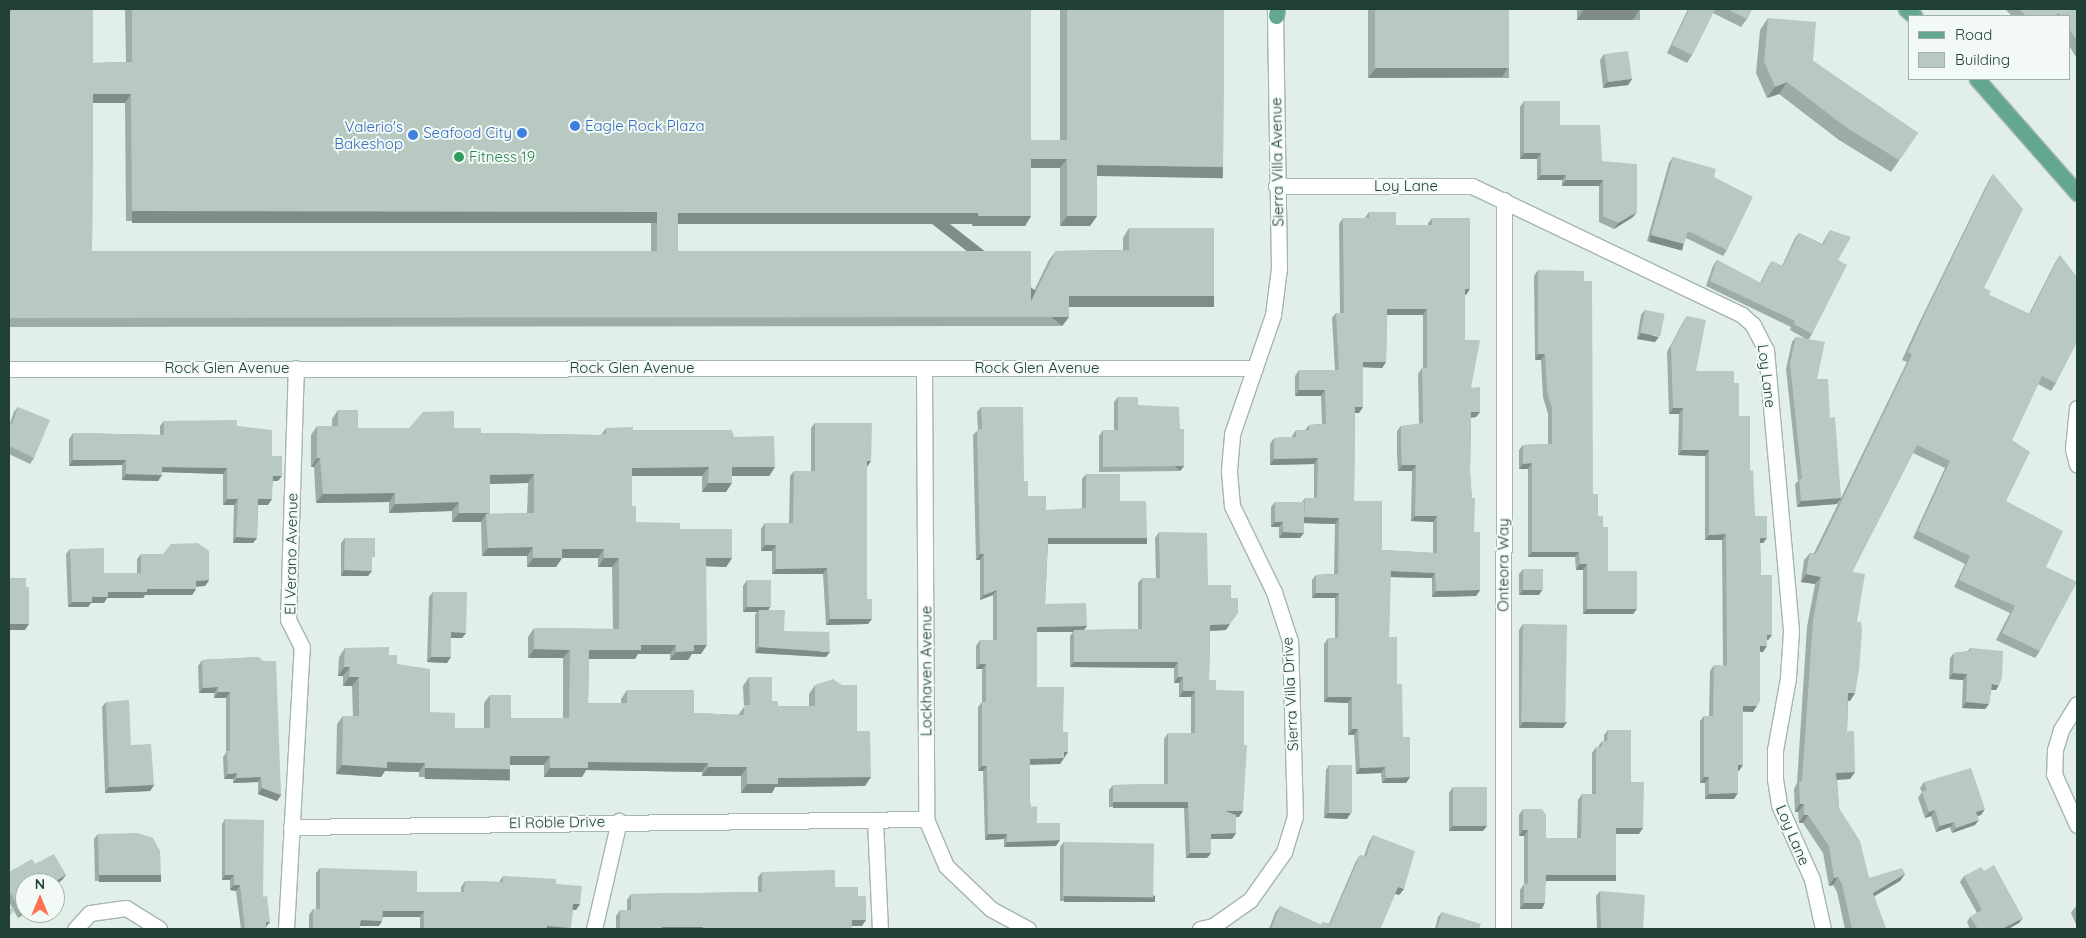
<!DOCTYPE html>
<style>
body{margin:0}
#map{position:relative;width:2086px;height:938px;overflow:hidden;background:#e2eee8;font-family:Quicksand,sans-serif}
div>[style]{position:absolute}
.roads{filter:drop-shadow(1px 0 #a4b6af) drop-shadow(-1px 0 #a4b6af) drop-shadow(0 1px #a4b6af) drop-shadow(0 -1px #a4b6af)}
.minor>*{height:15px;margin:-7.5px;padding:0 7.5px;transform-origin:7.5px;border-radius:7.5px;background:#fff}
.primary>*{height:15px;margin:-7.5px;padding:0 7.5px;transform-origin:7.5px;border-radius:7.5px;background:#63a792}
.wall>*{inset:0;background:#9dada6;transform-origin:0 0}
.shaded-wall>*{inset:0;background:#808d87;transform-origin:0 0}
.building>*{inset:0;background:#b7c9c1;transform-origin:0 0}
.dots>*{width:14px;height:14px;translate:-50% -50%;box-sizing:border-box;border:2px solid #f3faf6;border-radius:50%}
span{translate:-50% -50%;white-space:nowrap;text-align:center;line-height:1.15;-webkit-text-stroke:4px #f3faf6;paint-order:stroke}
.shop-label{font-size:15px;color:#366cbe}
.right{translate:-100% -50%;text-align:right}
.left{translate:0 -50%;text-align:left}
.leisure-label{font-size:15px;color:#27864d}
.street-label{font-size:15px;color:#204036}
.frame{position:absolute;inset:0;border:10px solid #204036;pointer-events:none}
.legend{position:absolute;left:1908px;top:15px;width:162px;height:65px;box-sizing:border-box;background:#f3faf6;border:1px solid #9fb0a9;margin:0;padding:6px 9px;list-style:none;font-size:15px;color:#204036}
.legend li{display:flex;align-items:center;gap:10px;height:25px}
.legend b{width:25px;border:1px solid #9fb0a9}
.north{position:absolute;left:15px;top:873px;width:50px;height:50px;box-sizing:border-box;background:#f3faf6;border:1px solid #9fb0a9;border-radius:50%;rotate:0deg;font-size:14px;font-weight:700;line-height:20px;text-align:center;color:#204036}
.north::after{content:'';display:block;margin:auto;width:18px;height:22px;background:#fd7250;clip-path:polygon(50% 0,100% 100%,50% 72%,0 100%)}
</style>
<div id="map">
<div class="roads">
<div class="minor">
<i style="left:1276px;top:186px;width:196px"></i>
<i style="left:1472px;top:186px;width:299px;rotate:25.5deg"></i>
<i style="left:1742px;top:315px;width:15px;rotate:42deg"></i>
<i style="left:1753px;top:325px;width:28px;rotate:63deg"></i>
<i style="left:1766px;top:350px;width:282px;rotate:84.9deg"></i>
<i style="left:1791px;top:631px;width:47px;rotate:93.7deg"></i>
<i style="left:1788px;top:678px;width:73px;rotate:100.2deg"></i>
<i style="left:1775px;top:750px;width:29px;rotate:90deg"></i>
<i style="left:1775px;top:779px;width:26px;rotate:81deg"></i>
<i style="left:1779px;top:805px;width:81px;rotate:66deg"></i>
<i style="left:1812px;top:879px;width:51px;rotate:77.6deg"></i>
<i style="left:924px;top:368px;width:451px;rotate:89.7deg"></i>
<i style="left:926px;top:819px;width:51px;rotate:66.9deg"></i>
<i style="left:946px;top:866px;width:62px;rotate:43.7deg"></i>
<i style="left:991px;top:909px;width:42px;rotate:28.4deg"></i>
<i style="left:9px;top:369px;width:1246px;rotate:-0.05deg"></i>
<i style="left:2077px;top:408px;width:41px;rotate:95.6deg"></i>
<i style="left:2073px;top:449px;width:16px;rotate:76deg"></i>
<i style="left:2077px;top:704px;width:31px;rotate:122deg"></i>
<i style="left:2061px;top:730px;width:21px;rotate:107deg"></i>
<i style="left:2055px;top:750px;width:24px;rotate:92deg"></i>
<i style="left:2054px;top:774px;width:56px;rotate:65.7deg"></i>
<i style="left:875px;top:820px;width:109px;rotate:87.4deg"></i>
<i style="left:291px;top:827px;width:635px;rotate:-0.72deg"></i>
<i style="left:75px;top:929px;width:22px;rotate:-47deg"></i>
<i style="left:90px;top:913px;width:36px;rotate:-8deg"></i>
<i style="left:126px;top:908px;width:39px;rotate:32deg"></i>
<i style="left:286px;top:929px;width:282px;rotate:-86.8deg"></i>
<i style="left:302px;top:647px;width:31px;rotate:-117deg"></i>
<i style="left:288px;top:619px;width:251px;rotate:-88.2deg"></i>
<i style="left:594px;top:929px;width:111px;rotate:-77deg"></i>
<i style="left:1200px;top:929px;width:13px;rotate:-13deg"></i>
<i style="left:1213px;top:926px;width:45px;rotate:-35.1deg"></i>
<i style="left:1250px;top:900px;width:59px;rotate:-54.7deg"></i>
<i style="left:1284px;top:852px;width:37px;rotate:-73deg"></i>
<i style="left:1295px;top:817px;width:176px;rotate:-91.6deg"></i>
<i style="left:1290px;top:641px;width:52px;rotate:-108.1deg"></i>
<i style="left:1274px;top:592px;width:96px;rotate:-116deg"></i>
<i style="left:1232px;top:506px;width:36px;rotate:-95deg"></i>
<i style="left:1229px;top:470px;width:36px;rotate:-85deg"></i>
<i style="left:1232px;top:434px;width:126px;rotate:-71deg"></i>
<i style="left:1273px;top:315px;width:47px;rotate:-82.7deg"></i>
<i style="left:1279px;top:268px;width:259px;rotate:-90.9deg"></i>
<i style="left:1503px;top:929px;width:729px;rotate:-89.92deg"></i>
</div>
<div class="primary">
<i style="left:1906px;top:9px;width:11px;rotate:41deg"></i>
<i style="left:1276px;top:16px;width:7px;rotate:-82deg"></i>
<i style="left:1977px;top:79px;width:152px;rotate:48.7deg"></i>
</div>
</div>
<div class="wall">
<i style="clip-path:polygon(evenodd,9px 9px,93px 63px,126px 62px,125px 9px,1031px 9px,1031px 140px,1060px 140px,1060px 9px,1224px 9px,1223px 167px,1217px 176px,1097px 174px,1097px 216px,1090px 226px,1060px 226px,1060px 168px,1031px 168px,1031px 216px,1025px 226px,972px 226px,972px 222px,678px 222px,678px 251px,1031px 297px,1049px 260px,1056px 251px,1123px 250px,1123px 238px,1129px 228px,1208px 305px,1069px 305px,1069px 317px,1062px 326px,9px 327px,9px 9px,93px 103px,125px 103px,126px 221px,651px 221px,651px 251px,92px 251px,93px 103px)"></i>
<i style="left:1368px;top:9px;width:141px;height:69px"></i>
<i style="left:1577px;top:9px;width:63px;height:11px"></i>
<i style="clip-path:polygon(1688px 9px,1752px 9px,1747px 19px,1741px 27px,1713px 13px,1692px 55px,1687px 63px,1667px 53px)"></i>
<i style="clip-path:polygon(2005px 9px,2077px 9px,2077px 59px,2070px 47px,2070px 16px,2012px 16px)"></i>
<i style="clip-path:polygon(1768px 18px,1813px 61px,1918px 133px,1891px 172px,1839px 140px,1779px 94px,1767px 98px,1756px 73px,1760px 30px)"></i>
<i style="clip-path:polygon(1604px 54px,1632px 79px,1628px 85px,1603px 88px,1600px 60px)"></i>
<i style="clip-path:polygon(1524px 101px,1560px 125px,1602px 161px,1633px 217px,1614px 229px,1599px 222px,1599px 186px,1562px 186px,1562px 180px,1537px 180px,1537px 159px,1520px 159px,1520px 107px)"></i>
<i style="clip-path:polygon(1673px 157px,1714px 177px,1727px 250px,1723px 256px,1686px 238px,1680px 250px,1647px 241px,1669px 163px)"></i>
<i style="clip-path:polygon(1993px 174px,1984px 288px,1989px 295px,2029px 314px,2055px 263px,2060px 255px,2056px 383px,2051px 391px,2038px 384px,2012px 440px,2006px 501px,2046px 567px,2040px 651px,2035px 658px,1996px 640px,2010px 613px,1954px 587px,1965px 564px,1913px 538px,1945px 468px,1913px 453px,1852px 572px,1857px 622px,1855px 693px,1850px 701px,1848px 701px,1847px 731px,1855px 772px,1850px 779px,1837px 780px,1839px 808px,1869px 878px,1905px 874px,1900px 881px,1874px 896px,1886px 929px,1845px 929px,1837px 892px,1833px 885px,1829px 886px,1823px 853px,1803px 823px,1799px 823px,1798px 812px,1795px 812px,1794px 789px,1797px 783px,1807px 627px,1815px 584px,1801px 582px,1804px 560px,1810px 553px,1814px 553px,1840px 500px,1837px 504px,1797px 507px,1795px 484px,1798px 481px,1786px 369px,1792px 342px,1796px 337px,1806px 339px,1790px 330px,1791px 327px,1706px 286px,1713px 266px,1717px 260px,1760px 283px,1768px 267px,1772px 261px,1782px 266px,1795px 238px,1799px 233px,1822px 244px,1830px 230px,1838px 260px,1812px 334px,1809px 339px,1817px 379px,1830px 418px,1841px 498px,1907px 362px,1902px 360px,1919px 323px,1988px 182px)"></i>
<i style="clip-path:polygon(evenodd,1369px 212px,1396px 225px,1428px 225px,1428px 223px,1432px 218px,1466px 295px,1465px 295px,1465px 340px,1471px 388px,1480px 412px,1476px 417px,1471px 418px,1470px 472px,1474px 532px,1480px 590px,1476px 596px,1432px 597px,1432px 578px,1390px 577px,1389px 637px,1397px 684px,1403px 737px,1410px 777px,1406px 783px,1382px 783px,1381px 773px,1356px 774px,1354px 735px,1348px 735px,1348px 703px,1324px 702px,1324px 644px,1328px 638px,1335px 638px,1335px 598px,1312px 598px,1312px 580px,1316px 575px,1334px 574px,1335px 524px,1304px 523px,1300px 538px,1279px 538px,1279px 527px,1271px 527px,1271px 507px,1275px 502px,1302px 502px,1305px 498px,1314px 498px,1314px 464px,1270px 465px,1270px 444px,1274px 438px,1292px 437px,1292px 436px,1296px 430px,1305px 430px,1309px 425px,1322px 424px,1321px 396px,1295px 396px,1295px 376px,1299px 370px,1335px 370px,1332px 318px,1336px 313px,1340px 313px,1339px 224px,1343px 218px,1365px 218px,1369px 212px,1387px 315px,1423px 315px,1423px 368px,1422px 368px,1418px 374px,1419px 424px,1401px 426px,1397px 431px,1397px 454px,1398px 471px,1412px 471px,1411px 521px,1433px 522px,1433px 553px,1382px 550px,1354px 501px,1355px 413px,1359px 413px,1363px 407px,1363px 367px,1382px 368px,1386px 362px,1387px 315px)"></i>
<i style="clip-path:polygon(1538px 270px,1598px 516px,1603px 527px,1608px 571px,1633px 614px,1583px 614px,1583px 570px,1576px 570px,1575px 557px,1528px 557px,1528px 469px,1519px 469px,1519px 450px,1523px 445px,1548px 444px,1548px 414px,1543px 397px,1541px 360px,1535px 360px,1534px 276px)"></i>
<i style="clip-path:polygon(1645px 310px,1655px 342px,1637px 339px,1641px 315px)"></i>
<i style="clip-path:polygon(1687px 316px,1696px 371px,1734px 383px,1739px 416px,1750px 471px,1755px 516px,1767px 538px,1763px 543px,1760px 543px,1761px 575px,1772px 635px,1768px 640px,1767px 640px,1763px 652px,1760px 652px,1753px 712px,1743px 712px,1739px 771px,1738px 771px,1734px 799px,1705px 799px,1705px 783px,1700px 783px,1700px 721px,1704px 716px,1709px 716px,1710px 671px,1714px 665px,1723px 666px,1722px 540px,1705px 540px,1705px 456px,1678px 455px,1679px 414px,1669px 414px,1667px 352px,1683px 322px)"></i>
<i style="clip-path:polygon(1118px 397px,1138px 405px,1180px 429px,1184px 466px,1180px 471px,1099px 472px,1099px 436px,1103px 430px,1114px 430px,1114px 402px)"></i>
<i style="clip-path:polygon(18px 407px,34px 458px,30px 464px,9px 454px,9px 422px,10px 423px,14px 412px)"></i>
<i style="clip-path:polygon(981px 407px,1024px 481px,1028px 496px,1046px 510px,1082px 509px,1082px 479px,1086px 474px,1120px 501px,1143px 543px,1048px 543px,1045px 604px,1087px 626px,1084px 630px,1138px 629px,1138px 583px,1142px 578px,1156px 578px,1155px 538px,1159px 532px,1208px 585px,1226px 630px,1210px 631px,1209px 680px,1216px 690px,1239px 817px,1236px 817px,1236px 833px,1232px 839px,1211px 839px,1211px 853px,1207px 858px,1186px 858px,1184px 807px,1109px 807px,1109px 790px,1113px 785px,1164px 784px,1164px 739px,1168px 733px,1191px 733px,1191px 697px,1179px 697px,1179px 683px,1174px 683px,1174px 668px,1070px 667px,1070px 636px,1073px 632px,1037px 632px,1037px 687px,1063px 732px,1068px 752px,1060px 764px,1030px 764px,1030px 802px,1031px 807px,1037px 823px,1056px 846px,1004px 847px,1004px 839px,985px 840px,983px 771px,978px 771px,978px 707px,982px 702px,982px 669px,976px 669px,976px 646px,980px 640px,993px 640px,993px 595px,980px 600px,980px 560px,976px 560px,973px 435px,978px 430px,977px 412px)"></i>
<i style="clip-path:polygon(evenodd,338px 410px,358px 428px,454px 428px,481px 433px,597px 435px,601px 435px,606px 428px,633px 430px,734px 437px,775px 467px,769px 476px,732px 476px,726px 492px,702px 492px,702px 476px,632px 476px,632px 506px,636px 522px,680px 529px,732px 558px,726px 567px,706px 566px,701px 654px,692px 654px,688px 660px,670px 660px,670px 654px,638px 654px,635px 659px,589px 659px,588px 703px,621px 703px,621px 699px,627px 690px,694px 713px,738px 715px,744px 707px,743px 686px,749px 677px,772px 701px,778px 706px,809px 706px,809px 694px,815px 685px,857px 731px,865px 786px,775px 787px,772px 793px,741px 793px,741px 776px,702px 776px,702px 772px,586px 770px,582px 777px,544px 777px,544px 765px,510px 765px,510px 769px,504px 778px,419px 777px,419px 772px,385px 771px,381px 777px,336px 774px,337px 724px,343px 716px,353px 716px,352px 686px,343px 686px,343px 676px,338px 676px,339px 657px,345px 648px,389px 655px,397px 664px,430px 712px,455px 728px,484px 728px,484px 703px,490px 695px,511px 718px,563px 718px,563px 658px,528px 658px,528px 637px,534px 628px,613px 629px,612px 567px,598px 567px,598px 558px,562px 558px,556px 567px,527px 567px,527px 556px,482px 556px,481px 522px,452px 522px,452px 511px,389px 513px,389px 502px,316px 503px,314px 467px,311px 467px,311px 435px,317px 426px,332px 426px,332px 419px,338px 410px,528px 483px,527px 513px,489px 514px,490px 484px,528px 483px)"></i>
<i style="clip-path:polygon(164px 421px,237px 426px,272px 456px,278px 481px,273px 481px,268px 505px,258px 505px,257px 538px,253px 543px,233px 543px,234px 505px,223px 505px,223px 474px,162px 472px,162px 475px,158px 481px,122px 480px,122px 465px,69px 466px,69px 439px,73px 433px,160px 435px,160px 426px)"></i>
<i style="clip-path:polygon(815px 423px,867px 467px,867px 599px,868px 624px,826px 625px,823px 574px,772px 574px,772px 551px,761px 551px,761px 529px,765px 523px,789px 523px,790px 476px,794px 471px,811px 471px,811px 428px)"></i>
<i style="clip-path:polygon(345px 538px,372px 561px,368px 576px,341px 576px,341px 543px)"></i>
<i style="clip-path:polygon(70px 549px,104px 573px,137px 573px,137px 559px,141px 554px,209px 580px,205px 586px,196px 586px,196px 589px,192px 595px,145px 595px,143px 598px,107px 598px,104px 603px,91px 603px,88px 607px,68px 607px,66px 554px)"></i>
<i style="clip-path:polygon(1523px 569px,1539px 595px,1519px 595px,1519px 574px)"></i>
<i style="clip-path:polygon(747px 580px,784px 631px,826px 657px,755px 653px,755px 615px,757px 612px,743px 612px,743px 586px)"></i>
<i style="clip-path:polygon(433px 592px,466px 633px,462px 638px,451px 638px,447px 663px,427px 662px,429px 597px)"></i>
<i style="clip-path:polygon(1523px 624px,1563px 728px,1519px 728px,1519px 630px)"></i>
<i style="clip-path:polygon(1970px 648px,1996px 690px,1991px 690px,1989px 704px,1985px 709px,1962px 708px,1963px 680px,1949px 679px,1950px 658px,1954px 653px,1968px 651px)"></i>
<i style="clip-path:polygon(259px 657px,281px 795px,277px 801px,258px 794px,258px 782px,233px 783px,233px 779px,224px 779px,223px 757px,226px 753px,226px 698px,214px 698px,214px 693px,199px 693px,198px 666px,202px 660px)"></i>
<i style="clip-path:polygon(106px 702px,131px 745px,154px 785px,150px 791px,105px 793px,102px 707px)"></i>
<i style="clip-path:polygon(1608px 730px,1631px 782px,1639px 834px,1616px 834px,1612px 880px,1546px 880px,1542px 909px,1520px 909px,1520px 890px,1524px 884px,1524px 836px,1519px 836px,1519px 815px,1523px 809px,1546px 838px,1577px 838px,1578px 800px,1582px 794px,1592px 794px,1592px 753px,1596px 747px,1598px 747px,1602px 741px,1604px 741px,1604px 735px)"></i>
<i style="clip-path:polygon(1329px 765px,1347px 819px,1324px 818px,1326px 770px)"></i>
<i style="clip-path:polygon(1924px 782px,1981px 815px,1978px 816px,1975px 825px,1952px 833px,1950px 827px,1936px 832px,1931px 816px,1925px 818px,1918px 798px,1922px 792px,1920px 788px)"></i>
<i style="clip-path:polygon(1453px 787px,1483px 831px,1449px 831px,1449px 793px)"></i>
<i style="clip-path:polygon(225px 819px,263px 897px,266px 927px,266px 929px,241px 929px,236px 891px,230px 890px,230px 880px,222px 880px,222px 824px)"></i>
<i style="clip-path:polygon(98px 834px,161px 875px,157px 881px,95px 881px,94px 839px)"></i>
<i style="clip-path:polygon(1373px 835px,1404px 889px,1399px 895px,1395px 894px,1380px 929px,1269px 929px,1275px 913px,1280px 906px,1321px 925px,1323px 922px,1329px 924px,1356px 861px,1360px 855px,1364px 856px,1369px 842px)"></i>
<i style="clip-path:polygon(1064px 842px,1155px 896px,1151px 901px,1060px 901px,1060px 847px)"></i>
<i style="clip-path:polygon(35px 864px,66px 875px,62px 880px,55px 885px,55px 883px,25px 883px,25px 913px,18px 918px,9px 902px,9px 872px)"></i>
<i style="clip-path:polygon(320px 868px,417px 892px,461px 892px,461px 887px,465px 881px,499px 882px,503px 876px,556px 884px,580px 904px,576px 910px,573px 910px,570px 929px,420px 929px,420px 917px,383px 917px,382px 921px,379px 926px,360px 926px,359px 929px,309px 929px,309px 915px,313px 909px,316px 909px,316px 873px)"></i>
<i style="clip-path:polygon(1984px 871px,2019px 923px,2008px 929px,1970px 929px,1967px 922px,1970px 917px,1977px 913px,1960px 882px,1964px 876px)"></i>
<i style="clip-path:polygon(762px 872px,835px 887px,858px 896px,862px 926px,852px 926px,852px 929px,616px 929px,616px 916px,620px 910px,627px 910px,627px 900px,631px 894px,758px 892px,758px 877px)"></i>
<i style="clip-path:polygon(1600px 891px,1643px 929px,1597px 929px,1596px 896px)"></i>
<i style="clip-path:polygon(2077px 906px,2077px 927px,2071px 913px,2075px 907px)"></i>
<i style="clip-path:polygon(1442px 912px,1479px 929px,1435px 929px,1438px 917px)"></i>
</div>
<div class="shaded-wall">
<i style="clip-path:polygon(1584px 9px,1640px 9px,1633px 20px,1577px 20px)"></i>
<i style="clip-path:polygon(1509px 66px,1502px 77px,1368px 78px,1376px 68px)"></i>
<i style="clip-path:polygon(1632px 79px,1628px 85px,1603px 88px,1607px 82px)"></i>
<i style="clip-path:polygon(1787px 82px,1779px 94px,1767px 98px,1775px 87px)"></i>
<i style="clip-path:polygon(93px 94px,131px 94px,125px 103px,86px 103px)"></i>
<i style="clip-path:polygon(1524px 153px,1541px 153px,1537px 159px,1520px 159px)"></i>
<i style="clip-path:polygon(1031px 159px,1067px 159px,1060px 168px,1025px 168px)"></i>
<i style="left:1097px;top:165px;width:126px;height:11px;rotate:1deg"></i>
<i style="clip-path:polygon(1541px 175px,1566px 175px,1562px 180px,1537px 180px)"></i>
<i style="clip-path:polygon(1566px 180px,1603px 180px,1599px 186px,1562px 186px)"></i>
<i style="left:132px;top:211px;width:525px;height:12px"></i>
<i style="clip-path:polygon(1637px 212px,1633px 217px,1614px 229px,1618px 223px)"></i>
<i style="left:678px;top:213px;width:300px;height:11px"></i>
<i style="clip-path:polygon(978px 216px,1031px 216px,1025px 226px,972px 226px)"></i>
<i style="clip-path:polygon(1067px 216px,1097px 216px,1090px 226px,1060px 226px)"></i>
<i style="left:1651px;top:235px;width:34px;height:7px;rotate:15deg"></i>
<i style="clip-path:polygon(1465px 289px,1470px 289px,1466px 295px,1461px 295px)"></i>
<i style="left:1069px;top:296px;width:145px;height:11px"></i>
<i style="clip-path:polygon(1387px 309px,1427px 309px,1423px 315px,1383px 315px)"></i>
<i style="left:1069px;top:317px;width:11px;height:1060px;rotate:128deg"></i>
<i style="clip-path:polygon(1641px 333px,1659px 337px,1655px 342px,1637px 339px)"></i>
<i style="clip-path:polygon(1538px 354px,1545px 354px,1541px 360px,1535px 360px)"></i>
<i style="clip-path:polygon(1363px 362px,1386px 362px,1382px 368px,1359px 367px)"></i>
<i style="clip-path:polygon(1299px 390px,1325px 390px,1321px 396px,1295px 396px)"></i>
<i style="clip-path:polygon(1355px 407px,1363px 407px,1359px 413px,1351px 413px)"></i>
<i style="clip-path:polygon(1673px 408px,1683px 408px,1679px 414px,1669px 414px)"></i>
<i style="clip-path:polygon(1471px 412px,1480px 412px,1476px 417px,1467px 418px)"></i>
<i style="clip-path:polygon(1682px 450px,1709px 450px,1705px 456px,1678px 455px)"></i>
<i style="clip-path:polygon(317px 458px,320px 458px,314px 467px,311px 467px)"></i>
<i style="clip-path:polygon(1318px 458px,1314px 464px,1270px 465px,1274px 459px)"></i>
<i style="clip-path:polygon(73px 460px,126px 460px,122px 465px,69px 466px)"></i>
<i style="clip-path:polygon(867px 461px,871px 461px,867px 467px)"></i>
<i style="clip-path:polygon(1532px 463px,1528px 469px,1519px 469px,1523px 464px)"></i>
<i style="clip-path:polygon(1402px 465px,1416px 465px,1412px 471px,1398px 471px)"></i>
<i style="left:1184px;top:466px;width:6px;height:81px;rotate:129deg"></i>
<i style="clip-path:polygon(162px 467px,227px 468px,223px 474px,158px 472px)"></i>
<i style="clip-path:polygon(709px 467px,702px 476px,626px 476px,632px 468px)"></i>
<i style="clip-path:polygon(732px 467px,775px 467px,769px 476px,726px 476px)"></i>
<i style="clip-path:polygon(126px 474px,162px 475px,158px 481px,122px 480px)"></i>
<i style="clip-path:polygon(534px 474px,528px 483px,484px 484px,490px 475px)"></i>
<i style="clip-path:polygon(273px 476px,282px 476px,278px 481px,269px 481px)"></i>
<i style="clip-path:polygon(708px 483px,732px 483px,726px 492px,702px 492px)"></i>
<i style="clip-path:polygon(395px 493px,389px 502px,316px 503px,323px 494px)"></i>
<i style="clip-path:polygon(1841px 498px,1837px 504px,1797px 507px,1801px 501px)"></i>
<i style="clip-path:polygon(227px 499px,238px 499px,234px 505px,223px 505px)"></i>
<i style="clip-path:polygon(258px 499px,272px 499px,268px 505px,254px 505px)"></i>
<i style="clip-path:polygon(459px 502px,452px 511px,389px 513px,395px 504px)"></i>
<i style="clip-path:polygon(459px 513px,490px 513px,486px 514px,481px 522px,452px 522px)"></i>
<i style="clip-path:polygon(1415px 516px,1437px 516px,1433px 522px,1411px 521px)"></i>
<i style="clip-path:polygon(1304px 517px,1339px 518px,1335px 524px,1300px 523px)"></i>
<i style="clip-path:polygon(1275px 522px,1283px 522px,1279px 527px,1271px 527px)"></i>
<i style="clip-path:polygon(1283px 532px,1304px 533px,1300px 538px,1279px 538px)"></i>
<i style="clip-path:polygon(1726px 534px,1722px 540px,1705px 540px,1709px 535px)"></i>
<i style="clip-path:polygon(236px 537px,257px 538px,253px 543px,233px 543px)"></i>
<i style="left:1048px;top:538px;width:99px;height:6px"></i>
<i style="clip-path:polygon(1760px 538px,1767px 538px,1763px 543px,1756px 543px)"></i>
<i style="clip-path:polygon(765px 545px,776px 545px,772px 551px,761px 551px)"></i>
<i style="clip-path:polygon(533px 547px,527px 556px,482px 556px,488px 548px)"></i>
<i style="clip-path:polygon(562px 549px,604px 549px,598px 558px,562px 558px,556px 567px,527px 567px,533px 558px)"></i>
<i style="clip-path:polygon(1532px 552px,1579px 552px,1575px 557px,1528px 557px)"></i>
<i style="clip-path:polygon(980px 554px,984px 554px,980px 560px,976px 560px)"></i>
<i style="clip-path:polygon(604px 558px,619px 558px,612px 567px,598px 567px)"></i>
<i style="clip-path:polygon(706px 558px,732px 558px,726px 567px,699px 566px)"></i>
<i style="clip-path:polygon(1580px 564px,1587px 564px,1583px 570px,1576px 570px)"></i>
<i style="clip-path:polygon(827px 568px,823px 574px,772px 574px,776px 569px)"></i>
<i style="clip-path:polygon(344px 570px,372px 571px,368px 576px,341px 576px)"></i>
<i style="clip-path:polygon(1391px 571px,1435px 573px,1432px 578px,1387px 577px)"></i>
<i style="clip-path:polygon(1806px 574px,1821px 577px,1815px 584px,1801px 582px)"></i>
<i style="clip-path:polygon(209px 580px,205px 586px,192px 587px,196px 581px)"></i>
<i style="clip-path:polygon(147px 589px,196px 589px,192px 595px,145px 595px,143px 598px,107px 598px,104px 603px,91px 603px,88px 607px,68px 607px,72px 602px,92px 597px,108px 592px)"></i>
<i style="clip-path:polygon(1543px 589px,1539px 595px,1519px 595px,1523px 590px)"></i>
<i style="clip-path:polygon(997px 590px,993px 595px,980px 600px,984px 595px)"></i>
<i style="clip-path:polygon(1480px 590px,1476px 596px,1432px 597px,1436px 591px)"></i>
<i style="clip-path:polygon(1316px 593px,1339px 593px,1335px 598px,1312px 598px)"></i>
<i style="clip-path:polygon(771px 606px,767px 612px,759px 610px,757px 612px,743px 612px,747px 607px)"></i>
<i style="clip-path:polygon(1587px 609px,1637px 609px,1633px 614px,1583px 614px)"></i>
<i style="clip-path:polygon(830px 619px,872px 619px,868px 624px,826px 625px)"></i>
<i style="clip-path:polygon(9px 624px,29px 624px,25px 630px,9px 630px)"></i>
<i style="clip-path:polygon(1230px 624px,1226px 630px,1206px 631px,1210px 625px)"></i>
<i style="clip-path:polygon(1087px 626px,1083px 631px,1074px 630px,1073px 632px,1033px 632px,1037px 627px)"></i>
<i style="clip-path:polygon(451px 632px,466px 633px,462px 638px,447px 638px)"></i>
<i style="clip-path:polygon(1767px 635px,1772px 635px,1768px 640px,1763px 640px)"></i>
<i style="clip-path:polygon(641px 645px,676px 645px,670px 654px,638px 654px,635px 659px,583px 659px,589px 650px)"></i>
<i style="clip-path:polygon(694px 645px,707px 645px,701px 654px,692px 654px,688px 660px,670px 660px,676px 652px)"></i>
<i style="clip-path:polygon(1760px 646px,1767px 646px,1763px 652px,1756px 652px)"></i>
<i style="clip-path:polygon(759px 647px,830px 652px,826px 657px,755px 653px)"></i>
<i style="clip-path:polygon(534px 649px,570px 650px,563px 658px,528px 658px)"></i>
<i style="clip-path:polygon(431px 657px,451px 657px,447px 663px,427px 662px)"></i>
<i style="clip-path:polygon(1074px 662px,1178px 662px,1174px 668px,1070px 667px)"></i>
<i style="clip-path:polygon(980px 664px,986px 664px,982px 669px,976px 669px)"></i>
<i style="clip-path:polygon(344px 667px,350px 667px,343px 676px,338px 676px)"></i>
<i style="clip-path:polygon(1953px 673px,1967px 674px,1963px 680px,1949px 679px)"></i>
<i style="clip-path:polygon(349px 677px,359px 677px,352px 686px,343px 686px)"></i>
<i style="clip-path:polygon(1178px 677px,1183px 677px,1179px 683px,1174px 683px)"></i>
<i style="clip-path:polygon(1992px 684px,1999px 685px,1996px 690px,1988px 690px)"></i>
<i style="clip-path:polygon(218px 687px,214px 693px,199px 693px,203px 688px)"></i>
<i style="clip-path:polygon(1183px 691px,1195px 691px,1191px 697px,1179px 697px)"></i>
<i style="clip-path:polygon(218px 692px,230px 692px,226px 698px,214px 698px)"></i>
<i style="clip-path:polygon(1848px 693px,1855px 693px,1850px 701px,1843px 700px)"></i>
<i style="clip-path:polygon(1328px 697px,1352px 697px,1348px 703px,1324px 702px)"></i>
<i style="clip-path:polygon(1966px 702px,1989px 704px,1985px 709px,1962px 708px)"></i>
<i style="clip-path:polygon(1743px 706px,1757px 706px,1753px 712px,1739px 711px)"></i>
<i style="clip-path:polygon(1523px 722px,1567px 722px,1563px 728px,1519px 728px)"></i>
<i style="clip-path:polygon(1352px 729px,1358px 729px,1354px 735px,1348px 735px)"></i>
<i style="clip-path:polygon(1064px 752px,1068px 752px,1064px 758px,1060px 758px)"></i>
<i style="clip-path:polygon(510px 756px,550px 756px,544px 765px,504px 765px)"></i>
<i style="clip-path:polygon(1064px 758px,1060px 764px,1026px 765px,1030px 759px)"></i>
<i style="clip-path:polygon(387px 762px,425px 763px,419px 772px,385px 771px,381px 777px,336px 774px,342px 765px)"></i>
<i style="clip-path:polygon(588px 762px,708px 763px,702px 772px,586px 770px,582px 777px,544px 777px,550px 768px)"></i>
<i style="clip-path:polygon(1738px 765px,1743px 765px,1739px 771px,1734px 771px)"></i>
<i style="clip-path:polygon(982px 766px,987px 766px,983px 771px,978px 771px)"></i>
<i style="clip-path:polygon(708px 767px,747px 767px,741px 776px,702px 776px)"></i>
<i style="clip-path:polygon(1385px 767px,1381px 773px,1356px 774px,1360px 768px)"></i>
<i style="left:425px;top:768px;width:85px;height:11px;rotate:1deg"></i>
<i style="clip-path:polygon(1855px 772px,1850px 779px,1831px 780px,1836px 773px)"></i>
<i style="clip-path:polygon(237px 773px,233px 779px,224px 779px,228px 774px)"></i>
<i style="clip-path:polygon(261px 777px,258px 782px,233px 783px,237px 778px)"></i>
<i style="clip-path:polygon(871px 777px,865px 786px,775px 787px,772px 793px,741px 793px,747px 784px,778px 778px)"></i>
<i style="clip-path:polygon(1410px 777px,1406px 783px,1382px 783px,1386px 778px)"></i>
<i style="clip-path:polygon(1704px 777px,1709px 777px,1705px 783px,1700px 783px)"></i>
<i style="clip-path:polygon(154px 785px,150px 791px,105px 793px,109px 787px)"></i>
<i style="clip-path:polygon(262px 788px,281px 795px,277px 801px,258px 794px)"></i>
<i style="clip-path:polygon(1738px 793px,1734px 799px,1705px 799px,1709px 794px)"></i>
<i style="left:1113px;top:802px;width:75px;height:6px"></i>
<i style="clip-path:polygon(1800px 804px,1804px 804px,1798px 812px,1795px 812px)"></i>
<i style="clip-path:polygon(1985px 809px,1981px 815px,1972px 817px,1976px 812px)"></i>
<i style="clip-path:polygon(1935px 810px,1931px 816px,1925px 818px,1929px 812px)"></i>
<i style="clip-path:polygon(1225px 811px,1243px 811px,1239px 817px,1221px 817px)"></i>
<i style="clip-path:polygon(1328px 813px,1351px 813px,1347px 819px,1324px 818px)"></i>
<i style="clip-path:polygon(1804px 815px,1808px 815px,1803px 823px,1799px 823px)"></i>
<i style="clip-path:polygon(1979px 820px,1975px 825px,1952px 833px,1956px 828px)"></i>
<i style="clip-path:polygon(1954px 822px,1950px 827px,1936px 832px,1940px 826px)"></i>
<i style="clip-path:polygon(1453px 826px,1487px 826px,1483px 831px,1449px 831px)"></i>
<i style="clip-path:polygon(1616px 828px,1643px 828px,1639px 834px,1612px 834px)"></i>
<i style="clip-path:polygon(1523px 830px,1528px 830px,1524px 836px,1519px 836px)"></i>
<i style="clip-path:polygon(1236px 833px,1232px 839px,1207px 839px,1211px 834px)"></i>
<i style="clip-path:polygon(988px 834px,1007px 834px,1004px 839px,985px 840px)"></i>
<i style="clip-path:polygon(1060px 840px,1056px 846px,1004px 847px,1007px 842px)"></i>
<i style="clip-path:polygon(1190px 853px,1211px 853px,1207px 858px,1186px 858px)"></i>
<i style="clip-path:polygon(1905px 874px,1900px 881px,1868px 900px,1873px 893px)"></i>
<i style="clip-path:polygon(66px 875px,62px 880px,55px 885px,55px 883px,52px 883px)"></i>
<i style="left:99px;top:875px;width:62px;height:7px"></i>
<i style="clip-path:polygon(225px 875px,234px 875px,230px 880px,222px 880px)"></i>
<i style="left:1546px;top:875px;width:70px;height:6px"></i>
<i style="clip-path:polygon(1838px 877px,1833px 885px,1829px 886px,1834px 878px)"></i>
<i style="clip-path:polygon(234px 885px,240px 885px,236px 891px,230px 890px)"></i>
<i style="clip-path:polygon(1398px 887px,1404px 889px,1399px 895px,1394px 893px)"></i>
<i style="left:1064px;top:896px;width:91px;height:6px"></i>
<i style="clip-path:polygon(1524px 903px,1545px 903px,1542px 909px,1520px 909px)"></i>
<i style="clip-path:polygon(573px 904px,580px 904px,576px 910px,569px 909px)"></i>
<i style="clip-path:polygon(25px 910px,25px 913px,18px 918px,22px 913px)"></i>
<i style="clip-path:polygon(383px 911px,424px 911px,420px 917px,379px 917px)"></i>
<i style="clip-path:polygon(2023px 918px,2019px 923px,2008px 929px,2002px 929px)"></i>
<i style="clip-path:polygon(361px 920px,382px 921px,379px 926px,357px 926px)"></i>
<i style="clip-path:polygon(852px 920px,866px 920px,862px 926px,848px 926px)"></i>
<i style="clip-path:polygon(266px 922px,270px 922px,266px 927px,262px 928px)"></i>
<i style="clip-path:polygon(547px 926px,571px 928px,570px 929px,545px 929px)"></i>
<i style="left:662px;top:927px;width:41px;height:3px"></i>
</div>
<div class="building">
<i style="clip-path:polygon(evenodd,9px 9px,93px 9px,93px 63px,132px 62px,132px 9px,1031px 9px,1031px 140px,1067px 140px,1067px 9px,1224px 9px,1223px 167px,1097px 165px,1097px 216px,1067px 216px,1067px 159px,1031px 159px,1031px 216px,978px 216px,978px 213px,678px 213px,678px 251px,1031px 251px,1031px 301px,1056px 251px,1129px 250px,1129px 228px,1214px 228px,1214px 296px,1069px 296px,1069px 317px,9px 318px,9px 9px,93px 94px,131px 94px,132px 211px,657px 212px,657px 251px,92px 251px,93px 94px)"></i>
<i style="left:1375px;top:9px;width:134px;height:59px"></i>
<i style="clip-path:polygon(1689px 9px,1715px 9px,1692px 55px,1672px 45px)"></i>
<i style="clip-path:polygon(1727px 9px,1752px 9px,1747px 19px)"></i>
<i style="clip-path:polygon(2019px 9px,2077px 9px,2077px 41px,2070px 30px,2070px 16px,2061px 16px,2059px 13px,2054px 16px,2026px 16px)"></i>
<i style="clip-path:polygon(1768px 18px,1816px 22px,1813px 61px,1918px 133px,1899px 160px,1847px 128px,1787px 82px,1775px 87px,1764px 61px)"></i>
<i style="left:1628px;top:51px;width:28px;height:24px;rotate:82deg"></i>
<i style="clip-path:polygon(1524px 101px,1560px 101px,1560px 125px,1600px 125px,1602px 161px,1637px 164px,1637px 212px,1618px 223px,1603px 216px,1603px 180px,1566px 180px,1566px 175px,1541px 175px,1541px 153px,1524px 153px)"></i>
<i style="clip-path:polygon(1673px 157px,1716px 169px,1714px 177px,1753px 197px,1727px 250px,1688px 231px,1684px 244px,1651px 235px)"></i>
<i style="clip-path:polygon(1993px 174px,2023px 209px,1984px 288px,1991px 291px,1989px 295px,2030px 314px,2060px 255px,2077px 277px,2077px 342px,2056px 383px,2042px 376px,2012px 440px,2030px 452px,2006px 501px,2063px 531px,2046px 567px,2077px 582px,2040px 651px,2002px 633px,2015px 606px,1959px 580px,1970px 556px,1918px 531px,1950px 461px,1917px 445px,1852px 572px,1865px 574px,1857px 622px,1861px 622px,1862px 630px,1859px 670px,1855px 693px,1848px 693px,1847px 731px,1854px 731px,1855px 772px,1836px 773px,1839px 808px,1860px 841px,1869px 878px,1902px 868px,1905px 874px,1873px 893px,1886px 929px,1852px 929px,1842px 884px,1838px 877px,1834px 878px,1829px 846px,1808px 815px,1804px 815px,1804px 804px,1800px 804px,1799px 782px,1802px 781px,1813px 620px,1821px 577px,1806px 574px,1810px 553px,1816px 554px,1844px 496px,1912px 355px,1908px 352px,1924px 316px)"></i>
<i style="clip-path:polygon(evenodd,1369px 212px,1396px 212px,1396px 225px,1432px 225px,1432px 218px,1470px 218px,1470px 289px,1465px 289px,1465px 340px,1480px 340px,1471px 388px,1480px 387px,1480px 412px,1471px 412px,1470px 472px,1472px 498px,1475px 498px,1474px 532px,1480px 532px,1480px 590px,1436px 591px,1435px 573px,1391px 571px,1389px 637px,1397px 637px,1397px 684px,1402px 684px,1403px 737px,1410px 737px,1410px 777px,1386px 778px,1385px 767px,1360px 768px,1358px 729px,1352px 729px,1352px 697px,1328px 697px,1328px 638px,1338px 638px,1339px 593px,1316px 593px,1316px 575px,1338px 574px,1339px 518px,1304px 517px,1305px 498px,1316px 498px,1317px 495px,1318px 458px,1274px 459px,1274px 438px,1296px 437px,1296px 430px,1309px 430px,1309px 425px,1326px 424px,1325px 390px,1299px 390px,1299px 370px,1339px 370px,1336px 313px,1344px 313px,1343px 218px,1369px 218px,1369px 212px,1387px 309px,1427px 309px,1427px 368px,1422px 368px,1423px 423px,1401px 426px,1401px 448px,1402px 465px,1416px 465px,1415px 516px,1437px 516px,1437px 553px,1382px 550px,1382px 501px,1354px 501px,1355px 407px,1363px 407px,1363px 362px,1386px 362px,1387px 309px)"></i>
<i style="clip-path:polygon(1830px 230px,1851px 237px,1838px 260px,1847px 265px,1812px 334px,1794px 324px,1795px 321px,1710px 281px,1717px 260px,1761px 283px,1772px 261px,1783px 266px,1799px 233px,1823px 245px)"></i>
<i style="clip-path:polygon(1538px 270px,1584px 271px,1584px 281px,1592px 281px,1593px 494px,1598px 494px,1598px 516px,1603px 516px,1603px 527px,1608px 527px,1608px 571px,1637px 571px,1637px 609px,1587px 609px,1587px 564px,1580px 564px,1579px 552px,1532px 552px,1532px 463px,1523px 464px,1523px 445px,1552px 444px,1552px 409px,1547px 391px,1545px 354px,1538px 354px)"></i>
<i style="left:1645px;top:310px;width:20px;height:23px;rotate:11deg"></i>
<i style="clip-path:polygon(1687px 316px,1706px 320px,1696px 371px,1734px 371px,1734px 383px,1739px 383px,1739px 416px,1750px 416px,1750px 471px,1753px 470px,1755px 516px,1767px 516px,1767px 538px,1760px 538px,1761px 575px,1772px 575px,1772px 635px,1767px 635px,1767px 646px,1760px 646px,1760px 701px,1757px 706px,1743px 706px,1743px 765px,1738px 765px,1738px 793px,1709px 794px,1709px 777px,1704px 777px,1704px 716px,1713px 716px,1714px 665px,1727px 666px,1726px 534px,1709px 535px,1709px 450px,1682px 450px,1683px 408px,1673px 408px,1671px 346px)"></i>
<i style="clip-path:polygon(1796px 337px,1825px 342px,1817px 379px,1828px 379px,1830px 418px,1835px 417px,1841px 498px,1801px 501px,1799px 479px,1802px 479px,1790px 363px)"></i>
<i style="clip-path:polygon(1118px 397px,1138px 397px,1138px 405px,1179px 407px,1180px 429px,1184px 429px,1184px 466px,1103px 467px,1103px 430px,1118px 430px)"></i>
<i style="clip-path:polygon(18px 407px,50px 420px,34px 458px,9px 446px,9px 422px,12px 424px)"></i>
<i style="clip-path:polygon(981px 407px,1023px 407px,1024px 481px,1028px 481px,1028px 496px,1046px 496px,1046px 510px,1086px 508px,1086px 474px,1120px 474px,1120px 501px,1146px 501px,1147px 538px,1048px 538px,1045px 604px,1086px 603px,1087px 626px,1037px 627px,1037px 687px,1064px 687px,1063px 732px,1068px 732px,1068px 752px,1064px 752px,1064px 758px,1030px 759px,1030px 802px,1031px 807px,1037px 806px,1037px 823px,1060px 823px,1060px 840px,1007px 842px,1007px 834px,988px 834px,987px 766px,982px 766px,982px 702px,986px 702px,986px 664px,980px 664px,980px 640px,997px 640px,997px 590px,984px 595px,984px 554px,980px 554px,977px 430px,982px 429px)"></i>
<i style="clip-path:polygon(338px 410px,358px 410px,358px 428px,409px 428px,423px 412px,454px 411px,454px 428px,481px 428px,481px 433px,597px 435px,606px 434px,606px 428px,633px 427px,633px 430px,732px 430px,734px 437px,774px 436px,775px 467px,732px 467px,732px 483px,708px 483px,709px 467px,632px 468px,632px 506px,636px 506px,636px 522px,680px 523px,680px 529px,732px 529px,732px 558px,706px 558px,707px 645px,694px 645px,694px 651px,676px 652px,676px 645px,641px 645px,641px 650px,589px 650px,588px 703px,627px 703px,627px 690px,694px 690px,694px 713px,744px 715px,744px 705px,750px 705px,749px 677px,772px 677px,772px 701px,778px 701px,778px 706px,815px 706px,815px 685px,833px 679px,842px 685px,857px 685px,857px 731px,870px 731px,871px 777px,778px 778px,778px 784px,747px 784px,747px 767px,708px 767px,708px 763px,588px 762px,588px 768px,550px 768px,550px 756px,510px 756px,510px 769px,425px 768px,425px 763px,387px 762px,387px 768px,342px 765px,343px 716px,359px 716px,359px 677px,349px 677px,350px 667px,344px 667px,345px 648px,389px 647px,389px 655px,397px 655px,397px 664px,430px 669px,430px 712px,455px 713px,455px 728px,490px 728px,490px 695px,511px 695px,511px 718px,569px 718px,570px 650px,534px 649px,534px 628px,619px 629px,619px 558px,604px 558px,604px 549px,562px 549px,562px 558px,533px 558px,533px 547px,488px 548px,486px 514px,534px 513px,534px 474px,490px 475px,490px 513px,459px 513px,459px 502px,395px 504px,395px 493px,323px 494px,320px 458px,317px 458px,317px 426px,338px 426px)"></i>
<i style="clip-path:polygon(237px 420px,237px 426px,272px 430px,272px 456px,282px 456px,282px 476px,273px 476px,272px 499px,258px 499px,257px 538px,236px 537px,238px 499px,227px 499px,227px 468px,162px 467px,162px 475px,126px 474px,126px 460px,73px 460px,73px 433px,164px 435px,164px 421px)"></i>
<i style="clip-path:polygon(815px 423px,872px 423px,871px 461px,867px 461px,867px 599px,872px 599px,872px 619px,830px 619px,827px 568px,776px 569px,776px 545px,765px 545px,765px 523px,793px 523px,794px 471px,815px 471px)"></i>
<i style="clip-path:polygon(1275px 502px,1304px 502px,1304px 533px,1283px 532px,1283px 522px,1275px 522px)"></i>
<i style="clip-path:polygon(1159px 532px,1207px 533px,1208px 585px,1231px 585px,1231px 598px,1238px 598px,1238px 613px,1230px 624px,1210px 625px,1209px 680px,1216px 680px,1216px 690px,1244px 691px,1244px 745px,1247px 745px,1243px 811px,1225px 811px,1236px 815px,1236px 833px,1211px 834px,1211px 853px,1190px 853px,1188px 802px,1113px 802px,1113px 785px,1168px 784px,1168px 733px,1195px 733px,1195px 691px,1183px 691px,1183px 677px,1178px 677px,1178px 662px,1074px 662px,1074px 630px,1142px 629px,1142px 578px,1160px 578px)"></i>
<i style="clip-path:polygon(345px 538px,375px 538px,375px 557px,372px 557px,372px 571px,344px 570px)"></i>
<i style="clip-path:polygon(198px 543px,209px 551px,209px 580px,196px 581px,196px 589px,147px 589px,147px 592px,108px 592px,108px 597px,92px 597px,92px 602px,72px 602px,70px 549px,104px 548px,104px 573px,141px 573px,141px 554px,163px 554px,171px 544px)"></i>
<i style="left:1523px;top:569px;width:20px;height:21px"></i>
<i style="clip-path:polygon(9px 578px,26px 578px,26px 587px,29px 587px,29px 624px,9px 624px)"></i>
<i style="left:747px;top:580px;width:24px;height:27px"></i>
<i style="clip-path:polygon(433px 592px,467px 592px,466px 633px,451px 632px,451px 657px,431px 657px)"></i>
<i style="clip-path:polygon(759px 610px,785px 610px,784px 631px,829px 632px,830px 652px,759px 647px)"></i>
<i style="left:1523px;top:624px;width:44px;height:98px;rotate:1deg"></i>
<i style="clip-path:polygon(1970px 648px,2003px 651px,2002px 678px,1999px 685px,1992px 684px,1989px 704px,1966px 702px,1967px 674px,1953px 673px,1954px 653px,1970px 651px)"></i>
<i style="clip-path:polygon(259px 657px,263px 661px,276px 661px,281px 795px,262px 788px,261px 777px,237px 778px,237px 773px,228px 774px,227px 751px,230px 751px,230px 692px,218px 692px,218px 687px,203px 688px,202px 660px)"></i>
<i style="clip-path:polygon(129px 700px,131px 745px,151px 744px,154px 785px,109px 787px,106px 702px)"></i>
<i style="clip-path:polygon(1608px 730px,1631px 730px,1631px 782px,1644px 782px,1643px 828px,1616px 828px,1616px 875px,1546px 875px,1545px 903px,1524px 903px,1524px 884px,1528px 884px,1528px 830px,1523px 830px,1523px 809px,1542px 809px,1546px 815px,1546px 838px,1581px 838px,1582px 794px,1596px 794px,1596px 747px,1602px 747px,1602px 741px,1607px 741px)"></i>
<i style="left:1329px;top:765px;width:23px;height:48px"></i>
<i style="clip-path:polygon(1971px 768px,1985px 809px,1976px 812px,1979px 820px,1956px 828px,1954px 822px,1940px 826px,1935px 810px,1929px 812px,1922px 792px,1927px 790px,1924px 782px)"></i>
<i style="left:1453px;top:787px;width:34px;height:39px"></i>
<i style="clip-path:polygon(225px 819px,264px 820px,263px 897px,267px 896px,270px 922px,266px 922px,266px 929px,245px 929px,240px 885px,234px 885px,234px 875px,225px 875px)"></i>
<i style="clip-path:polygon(138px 833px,153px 838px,160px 851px,161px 875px,99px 875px,98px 834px)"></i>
<i style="clip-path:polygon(1373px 835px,1415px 851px,1404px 889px,1398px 887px,1380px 929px,1271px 929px,1280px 906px,1322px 925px,1323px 922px,1330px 925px,1360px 855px,1366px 857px)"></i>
<i style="left:1064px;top:842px;width:90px;height:54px;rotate:1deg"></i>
<i style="clip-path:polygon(54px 854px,66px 875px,52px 883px,25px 883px,25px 910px,22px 913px,9px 890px,9px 872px,32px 859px,35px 864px)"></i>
<i style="clip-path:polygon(1994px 865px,2023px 918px,2002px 929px,1978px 929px,1970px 917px,1982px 910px,1964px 876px,1981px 867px,1984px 871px)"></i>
<i style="clip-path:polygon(320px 868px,417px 871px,417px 892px,464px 892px,465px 881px,503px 882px,503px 876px,556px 879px,556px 884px,582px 886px,580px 904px,573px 904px,571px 928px,547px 926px,547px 929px,424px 929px,424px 911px,383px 911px,382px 921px,361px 920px,359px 929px,313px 929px,313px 909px,320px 909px)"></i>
<i style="clip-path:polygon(835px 870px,835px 887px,858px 887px,858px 896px,866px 896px,866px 920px,852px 920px,852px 929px,703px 929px,703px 927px,662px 927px,662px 929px,620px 929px,620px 910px,631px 910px,631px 894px,762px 892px,762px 872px)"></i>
<i style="clip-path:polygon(1600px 891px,1645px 895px,1643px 929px,1601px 929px)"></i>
<i style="clip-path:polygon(2077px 906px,2077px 913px,2075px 907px)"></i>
<i style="clip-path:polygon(15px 908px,9px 918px,9px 909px)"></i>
<i style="clip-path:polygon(1442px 912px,1481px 924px,1479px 929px,1437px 929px)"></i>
</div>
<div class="dots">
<i style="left:575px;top:126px;background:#3f7fe0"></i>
<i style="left:522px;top:133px;background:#3f7fe0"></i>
<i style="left:413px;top:135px;background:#3f7fe0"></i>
<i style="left:459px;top:157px;background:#2e9e5b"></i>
</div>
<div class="shop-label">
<span class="right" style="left:403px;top:135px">Valerio's<br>Bakeshop</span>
<span class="left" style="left:585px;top:126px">Eagle Rock Plaza</span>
<span class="right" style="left:512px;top:133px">Seafood City</span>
</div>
<div class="leisure-label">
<span class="left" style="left:469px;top:157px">Fitness 19</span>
</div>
<div class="street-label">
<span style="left:1277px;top:162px;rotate:-91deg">Sierra Villa Avenue</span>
<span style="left:1406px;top:186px">Loy Lane</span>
<span style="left:227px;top:368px">Rock Glen Avenue</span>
<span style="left:632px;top:368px">Rock Glen Avenue</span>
<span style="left:1037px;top:368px">Rock Glen Avenue</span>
<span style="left:1767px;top:376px;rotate:83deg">Loy Lane</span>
<span style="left:291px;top:554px;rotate:-89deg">El Verano Avenue</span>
<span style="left:1503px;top:565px;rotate:-90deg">Onteora Way</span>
<span style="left:926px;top:671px;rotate:-90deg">Lockhaven Avenue</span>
<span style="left:1290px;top:694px;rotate:-93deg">Sierra Villa Drive</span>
<span style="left:557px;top:822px;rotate:-1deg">El Roble Drive</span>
<span style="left:1793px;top:835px;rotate:67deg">Loy Lane</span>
</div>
<div class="frame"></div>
<ul class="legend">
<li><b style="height:6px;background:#63a792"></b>Road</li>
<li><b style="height:14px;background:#b7c9c1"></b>Building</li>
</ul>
<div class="north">N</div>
</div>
